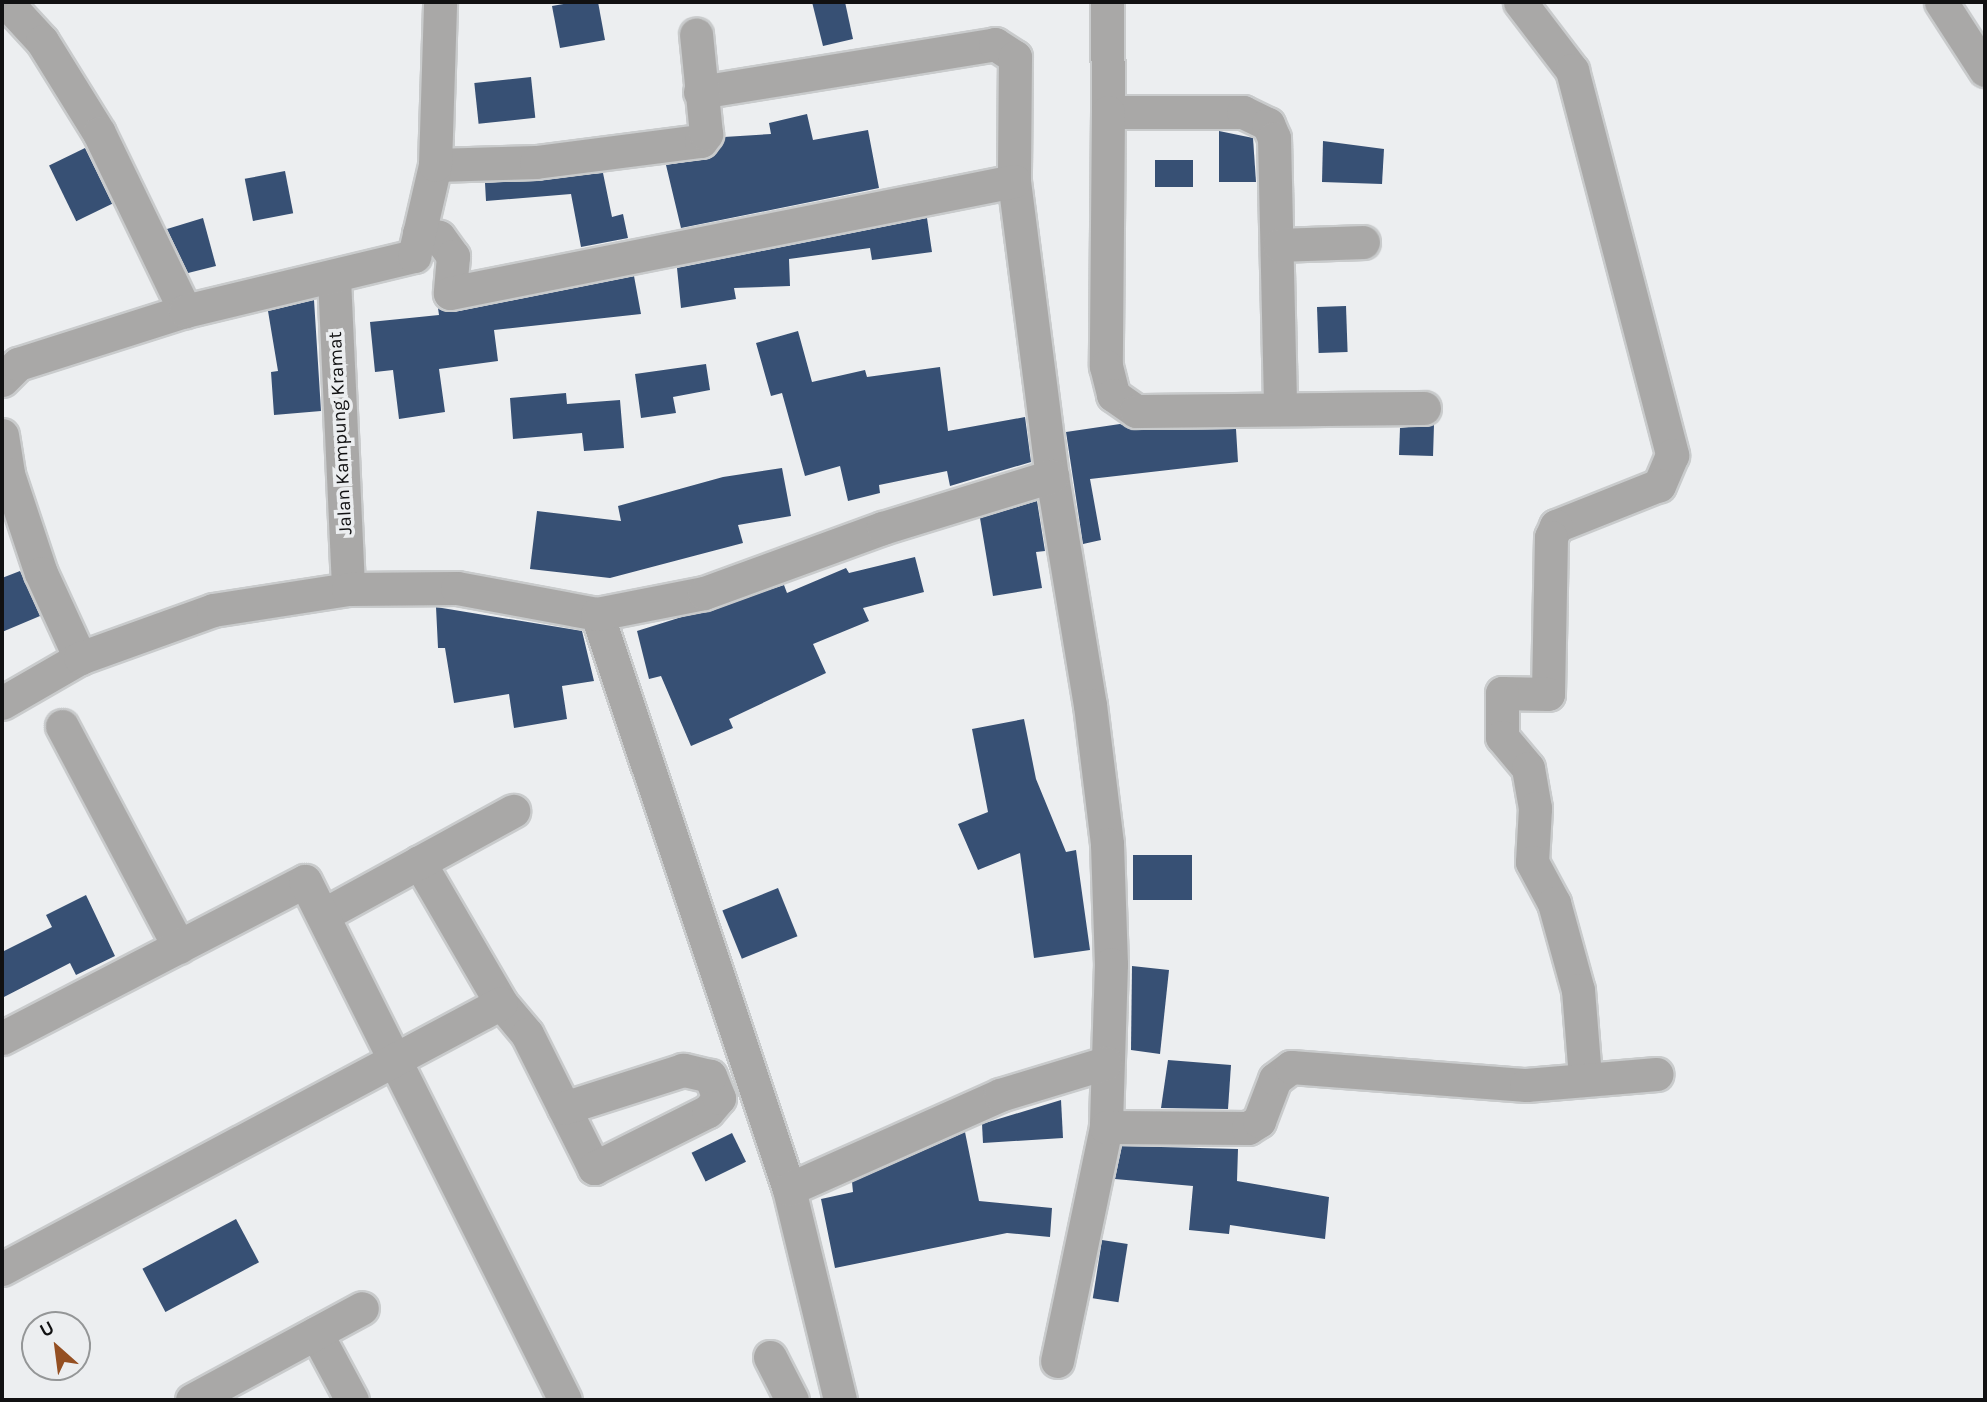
<!DOCTYPE html>
<style>
body{margin:0}
#map{position:relative;width:1987px;height:1402px;overflow:hidden;background:#eceef0;font-family:Karla,sans-serif}
div>[style]{position:absolute}
.building>*{inset:0;background:#375074;transform-origin:0 0}
.roads{filter:drop-shadow(2px 0 #c9cbcc) drop-shadow(-2px 0 #c9cbcc) drop-shadow(0 2px #c9cbcc) drop-shadow(0 -2px #c9cbcc)}
.minor>*{height:33px;margin:-16.5px;padding:0 16.5px;transform-origin:16.5px;border-radius:16.5px;background:#a9a8a7}
span{translate:-50% -50%;white-space:nowrap;text-align:center;line-height:1.15;-webkit-text-stroke:7px #eceef0;paint-order:stroke}
.street-label{font-size:19px;color:#111112}
.frame{position:absolute;inset:0;border:4px solid #111112;pointer-events:none}
.north{position:absolute;left:21px;top:1311px;width:70px;height:70px;box-sizing:border-box;background:#eceef0;border:2px solid #949697;border-radius:50%;rotate:332deg;font-size:19px;font-weight:700;line-height:28px;text-align:center;color:#111112}
.north::after{content:'';display:block;margin:auto;width:24px;height:32px;background:#944f22;clip-path:polygon(50% 0,100% 100%,50% 72%,0 100%)}
</style>
<div id="map">
<div class="building">
<i style="clip-path:polygon(575px 2px,598px 2px,605px 40px,560px 48px,552px 6px)"></i>
<i style="clip-path:polygon(812px 2px,845px 2px,853px 39px,823px 46px)"></i>
<i style="left:531px;top:77px;width:41px;height:57px;rotate:84deg"></i>
<i style="clip-path:polygon(807px 114px,813px 140px,868px 130px,879px 188px,681px 228px,666px 165px,710px 158px,724px 137px,771px 134px,769px 123px)"></i>
<i style="clip-path:polygon(1219px 131px,1253px 138px,1256px 182px,1219px 182px)"></i>
<i style="clip-path:polygon(1323px 141px,1384px 149px,1382px 184px,1322px 182px)"></i>
<i style="left:85px;top:148px;width:62px;height:40px;rotate:64deg"></i>
<i style="left:1155px;top:160px;width:38px;height:27px"></i>
<i style="left:285px;top:171px;width:43px;height:41px;rotate:79deg"></i>
<i style="clip-path:polygon(603px 173px,612px 217px,623px 214px,628px 238px,581px 247px,571px 194px,486px 201px,485px 183px)"></i>
<i style="clip-path:polygon(203px 218px,216px 266px,188px 273px,167px 229px)"></i>
<i style="clip-path:polygon(927px 218px,932px 252px,872px 260px,870px 248px,789px 259px,790px 286px,734px 288px,736px 299px,681px 308px,677px 268px)"></i>
<i style="clip-path:polygon(634px 276px,641px 314px,494px 330px,498px 361px,439px 369px,445px 412px,399px 419px,393px 370px,375px 372px,370px 322px,439px 315px,438px 308px,454px 312px)"></i>
<i style="clip-path:polygon(314px 300px,321px 411px,274px 415px,271px 372px,278px 371px,268px 311px)"></i>
<i style="left:1346px;top:306px;width:46px;height:29px;rotate:88deg"></i>
<i style="clip-path:polygon(798px 331px,812px 382px,865px 370px,867px 377px,940px 367px,948px 431px,1025px 417px,1031px 462px,950px 486px,947px 471px,879px 485px,880px 493px,848px 501px,840px 466px,805px 476px,782px 393px,771px 396px,756px 343px)"></i>
<i style="clip-path:polygon(706px 364px,710px 390px,673px 397px,676px 413px,641px 418px,635px 374px)"></i>
<i style="clip-path:polygon(566px 393px,567px 404px,620px 400px,624px 448px,584px 451px,582px 433px,513px 439px,510px 398px)"></i>
<i style="clip-path:polygon(1120px 424px,1136px 430px,1236px 429px,1238px 462px,1090px 479px,1101px 540px,1083px 544px,1066px 432px)"></i>
<i style="clip-path:polygon(1434px 424px,1433px 456px,1399px 455px,1400px 428px)"></i>
<i style="clip-path:polygon(782px 468px,791px 516px,738px 525px,743px 543px,610px 578px,530px 569px,537px 511px,621px 521px,618px 506px,723px 477px)"></i>
<i style="clip-path:polygon(1037px 501px,1045px 551px,1036px 552px,1042px 588px,993px 596px,980px 518px)"></i>
<i style="clip-path:polygon(915px 557px,924px 592px,863px 608px,869px 621px,813px 644px,826px 673px,729px 719px,733px 728px,691px 746px,661px 676px,649px 679px,637px 631px,784px 585px,787px 593px,846px 568px,849px 573px)"></i>
<i style="clip-path:polygon(20px 571px,40px 616px,2px 632px,2px 578px)"></i>
<i style="clip-path:polygon(436px 607px,582px 631px,594px 681px,562px 686px,567px 719px,514px 728px,509px 694px,454px 703px,445px 648px,438px 648px)"></i>
<i style="clip-path:polygon(1024px 719px,1036px 779px,1066px 852px,1076px 850px,1090px 950px,1034px 958px,1020px 853px,978px 870px,958px 824px,988px 812px,972px 729px)"></i>
<i style="left:1192px;top:855px;width:45px;height:59px;rotate:90deg"></i>
<i style="left:778px;top:888px;width:52px;height:60px;rotate:68deg"></i>
<i style="clip-path:polygon(86px 895px,115px 956px,76px 975px,70px 963px,2px 998px,2px 952px,52px 927px,46px 915px)"></i>
<i style="clip-path:polygon(1132px 966px,1169px 970px,1160px 1054px,1131px 1050px)"></i>
<i style="clip-path:polygon(1168px 1060px,1231px 1065px,1228px 1109px,1161px 1108px)"></i>
<i style="clip-path:polygon(1061px 1100px,1063px 1138px,983px 1143px,982px 1124px)"></i>
<i style="clip-path:polygon(965px 1132px,979px 1201px,1052px 1208px,1050px 1237px,1007px 1233px,835px 1268px,821px 1199px,853px 1192px,852px 1182px)"></i>
<i style="left:732px;top:1133px;width:32px;height:45px;rotate:64deg"></i>
<i style="clip-path:polygon(1122px 1146px,1238px 1149px,1237px 1181px,1329px 1197px,1325px 1239px,1230px 1225px,1229px 1234px,1189px 1230px,1193px 1186px,1115px 1179px)"></i>
<i style="left:236px;top:1219px;width:49px;height:106px;rotate:62deg"></i>
<i style="left:1102px;top:1240px;width:26px;height:59px;rotate:9deg"></i>
</div>
<div class="roads">
<div class="minor">
<i style="left:6px;top:2px;width:53px;rotate:47.3deg"></i>
<i style="left:42px;top:41px;width:108px;rotate:58.2deg"></i>
<i style="left:99px;top:133px;width:198px;rotate:64.2deg"></i>
<i style="left:1107px;top:2px;width:110px;rotate:89.5deg"></i>
<i style="left:1108px;top:112px;width:135px"></i>
<i style="left:1243px;top:112px;width:28px;rotate:26deg"></i>
<i style="left:1268px;top:124px;width:15px;rotate:67deg"></i>
<i style="left:1274px;top:138px;width:269px;rotate:88.7deg"></i>
<i style="left:1520px;top:2px;width:86px;rotate:52.6deg"></i>
<i style="left:1572px;top:70px;width:398px;rotate:75.4deg"></i>
<i style="left:1672px;top:455px;width:33px;rotate:113deg"></i>
<i style="left:1659px;top:485px;width:111px;rotate:158.3deg"></i>
<i style="left:1556px;top:526px;width:12px;rotate:114deg"></i>
<i style="left:1551px;top:537px;width:157px;rotate:91.1deg"></i>
<i style="left:1548px;top:694px;width:46px;rotate:-178.8deg"></i>
<i style="left:1502px;top:693px;width:44px;rotate:90deg"></i>
<i style="left:1502px;top:737px;width:40px;rotate:50deg"></i>
<i style="left:1528px;top:768px;width:41px;rotate:80.1deg"></i>
<i style="left:1535px;top:808px;width:54px;rotate:93.2deg"></i>
<i style="left:1532px;top:862px;width:47px;rotate:61.8deg"></i>
<i style="left:1554px;top:903px;width:90px;rotate:74.6deg"></i>
<i style="left:1578px;top:990px;width:87px;rotate:85.4deg"></i>
<i style="left:1941px;top:2px;width:81px;rotate:57.1deg"></i>
<i style="left:700px;top:92px;width:299px;rotate:-9.2deg"></i>
<i style="left:995px;top:44px;width:24px;rotate:33deg"></i>
<i style="left:1015px;top:57px;width:124px;rotate:90.5deg"></i>
<i style="left:1014px;top:181px;width:297px;rotate:82.7deg"></i>
<i style="left:1052px;top:476px;width:232px;rotate:80.6deg"></i>
<i style="left:1090px;top:705px;width:140px;rotate:83deg"></i>
<i style="left:1107px;top:844px;width:120px;rotate:88.1deg"></i>
<i style="left:1111px;top:964px;width:163px;rotate:91.8deg"></i>
<i style="left:1106px;top:1127px;width:239px;rotate:101.8deg"></i>
<i style="left:1108px;top:112px;width:254px;rotate:90.5deg"></i>
<i style="left:1106px;top:366px;width:30px;rotate:76deg"></i>
<i style="left:1113px;top:395px;width:28px;rotate:35deg"></i>
<i style="left:1136px;top:411px;width:288px;rotate:-0.6deg"></i>
<i style="left:435px;top:165px;width:101px;rotate:-1.7deg"></i>
<i style="left:536px;top:162px;width:166px;rotate:-7.3deg"></i>
<i style="left:701px;top:141px;width:9px;rotate:-54deg"></i>
<i style="left:706px;top:134px;width:100px;rotate:-95.7deg"></i>
<i style="left:419px;top:233px;width:20px;rotate:11deg"></i>
<i style="left:439px;top:237px;width:24px;rotate:54deg"></i>
<i style="left:453px;top:256px;width:37px;rotate:95deg"></i>
<i style="left:450px;top:293px;width:575px;rotate:-11.23deg"></i>
<i style="left:1279px;top:245px;width:84px;rotate:-2deg"></i>
<i style="left:334px;top:278px;width:311px;rotate:87.4deg"></i>
<i style="left:2px;top:380px;width:23px;rotate:-45deg"></i>
<i style="left:18px;top:364px;width:175px;rotate:-17.6deg"></i>
<i style="left:185px;top:311px;width:236px;rotate:-13.5deg"></i>
<i style="left:414px;top:256px;width:93px;rotate:-77deg"></i>
<i style="left:435px;top:165px;width:163px;rotate:-88.2deg"></i>
<i style="left:2px;top:435px;width:39px;rotate:81deg"></i>
<i style="left:8px;top:474px;width:104px;rotate:71.6deg"></i>
<i style="left:41px;top:573px;width:94px;rotate:65.4deg"></i>
<i style="left:597px;top:614px;width:606px;rotate:71.54deg"></i>
<i style="left:789px;top:1189px;width:217px;rotate:76.4deg"></i>
<i style="left:2px;top:703px;width:90px;rotate:-30deg"></i>
<i style="left:80px;top:658px;width:141px;rotate:-19.8deg"></i>
<i style="left:213px;top:610px;width:137px;rotate:-8.8deg"></i>
<i style="left:348px;top:589px;width:109px;rotate:-0.5deg"></i>
<i style="left:457px;top:588px;width:142px;rotate:10.5deg"></i>
<i style="left:597px;top:614px;width:109px;rotate:-11.1deg"></i>
<i style="left:704px;top:593px;width:190px;rotate:-20deg"></i>
<i style="left:883px;top:528px;width:177px;rotate:-17.1deg"></i>
<i style="left:62px;top:726px;width:250px;rotate:62.1deg"></i>
<i style="left:419px;top:862px;width:163px;rotate:59.8deg"></i>
<i style="left:501px;top:1003px;width:40px;rotate:50deg"></i>
<i style="left:527px;top:1034px;width:150px;rotate:63.4deg"></i>
<i style="left:594px;top:1168px;width:127px;rotate:-26.6deg"></i>
<i style="left:708px;top:1111px;width:17px;rotate:-50deg"></i>
<i style="left:719px;top:1098px;width:24px;rotate:-112deg"></i>
<i style="left:710px;top:1076px;width:28px;rotate:-167deg"></i>
<i style="left:683px;top:1070px;width:125px;rotate:162.3deg"></i>
<i style="left:323px;top:915px;width:217px;rotate:-28.7deg"></i>
<i style="left:2px;top:1038px;width:341px;rotate:-27.4deg"></i>
<i style="left:305px;top:881px;width:580px;rotate:63.39deg"></i>
<i style="left:1106px;top:1127px;width:142px;rotate:0.4deg"></i>
<i style="left:1248px;top:1128px;width:13px;rotate:-32deg"></i>
<i style="left:1259px;top:1121px;width:45px;rotate:-69.1deg"></i>
<i style="left:1275px;top:1079px;width:20px;rotate:-37deg"></i>
<i style="left:1291px;top:1067px;width:236px;rotate:4.4deg"></i>
<i style="left:1526px;top:1085px;width:131px;rotate:-4.8deg"></i>
<i style="left:789px;top:1189px;width:231px;rotate:-24deg"></i>
<i style="left:1000px;top:1095px;width:110px;rotate:-16.9deg"></i>
<i style="left:2px;top:1269px;width:565px;rotate:-28.06deg"></i>
<i style="left:316px;top:1333px;width:76px;rotate:61.8deg"></i>
<i style="left:770px;top:1357px;width:48px;rotate:62.9deg"></i>
<i style="left:192px;top:1400px;width:193px;rotate:-28.4deg"></i>
</div>
</div>
<div class="street-label">
<span style="left:341px;top:433px;rotate:-93deg">Jalan Kampung Kramat</span>
</div>
<div class="frame"></div>
<div class="north">U</div>
</div>
